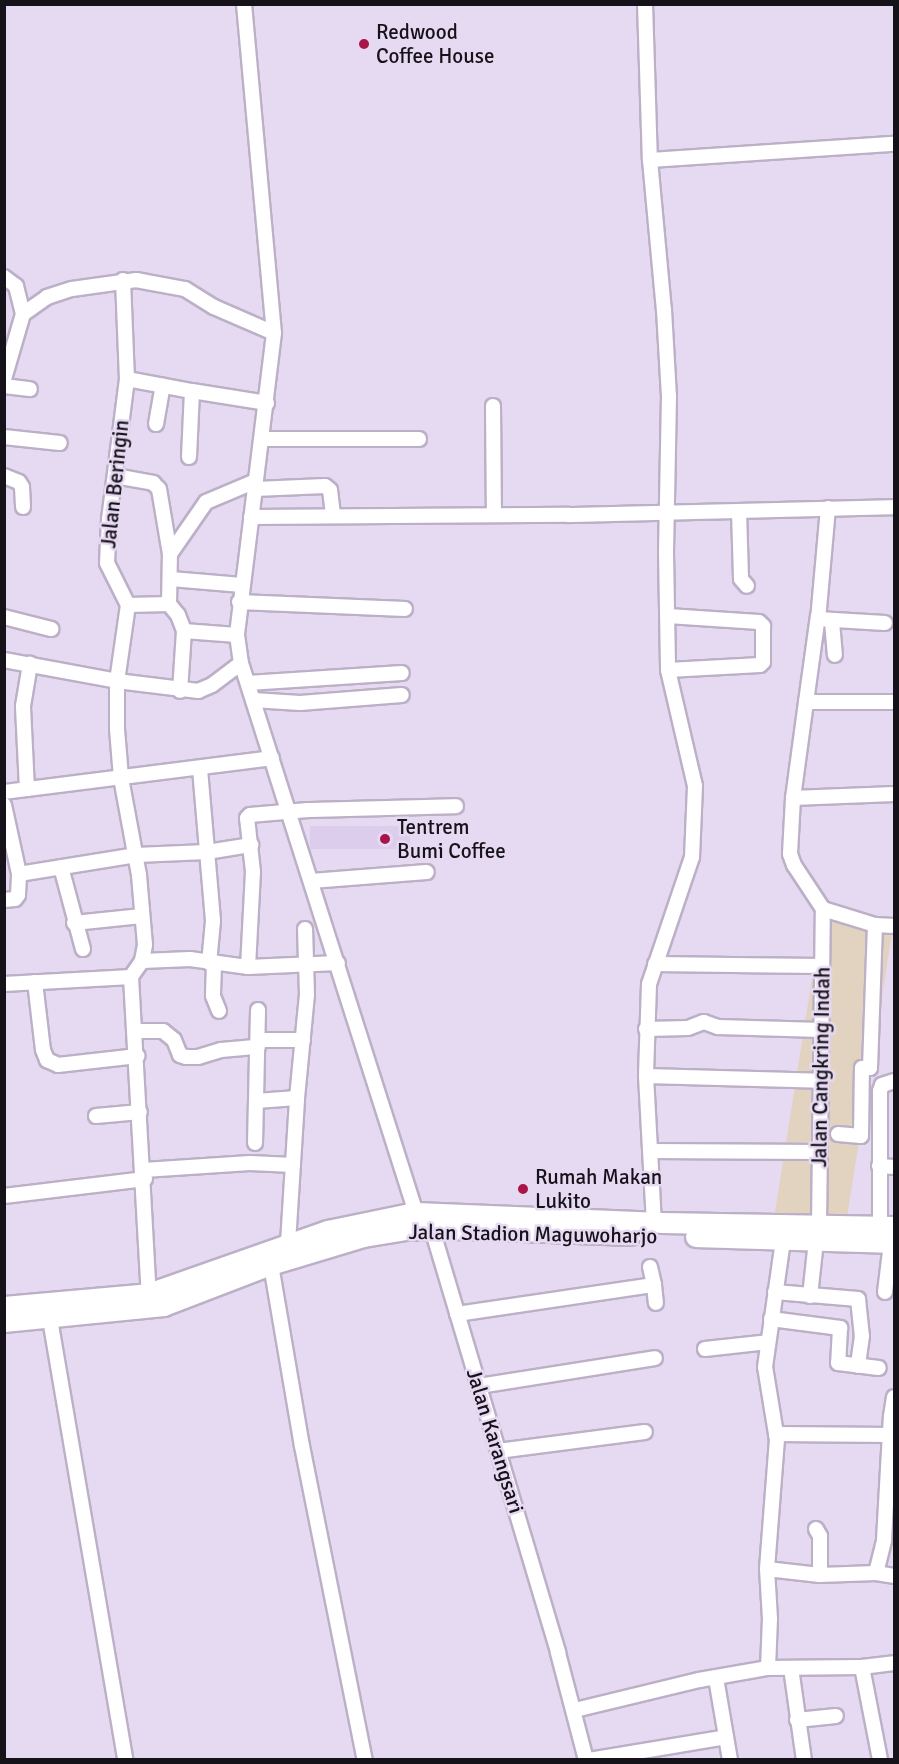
<!DOCTYPE html>
<style>
body{margin:0}
#map{position:relative;width:899px;height:1764px;overflow:hidden;background:#e6daf2;font-family:Signika,sans-serif}
div>[style]{position:absolute}
.built>*{inset:0;background:#ddcdec;transform-origin:0 0}
.industrial>*{inset:0;background:#e2d3c1;transform-origin:0 0}
.roads{filter:drop-shadow(2px 0 #bcb0c7) drop-shadow(-2px 0 #bcb0c7) drop-shadow(0 2px #bcb0c7) drop-shadow(0 -2px #bcb0c7)}
.street>*{height:14px;margin:-7px;padding:0 7px;transform-origin:7px;border-radius:7px;background:#fff}
.secondary>*{height:20px;margin:-10px;padding:0 10px;transform-origin:10px;border-radius:10px;background:#fff}
.dots>*{width:16px;height:16px;translate:-50% -50%;box-sizing:border-box;border:3px solid #e6daf2;border-radius:50%}
span{translate:-50% -50%;white-space:nowrap;text-align:center;line-height:1.15;-webkit-text-stroke:5px #e6daf2;paint-order:stroke}
.poi-label{font-size:21px;color:#16121a}
.left{translate:0 -50%;text-align:left}
.street-label{font-size:21px;color:#16121a}
.frame{position:absolute;inset:0;border:6px solid #16121a;pointer-events:none}
</style>
<div id="map">
<div class="built">
<i style="left:410px;top:826px;width:23px;height:100px;rotate:90deg"></i>
</div>
<div class="industrial">
<i style="left:823px;top:909px;width:72px;height:316px;rotate:9deg"></i>
</div>
<div class="roads">
<div class="street">
<i style="left:244px;top:4px;width:330px;rotate:84.8deg"></i>
<i style="left:274px;top:333px;width:304px;rotate:97deg"></i>
<i style="left:237px;top:635px;width:28px;rotate:82deg"></i>
<i style="left:241px;top:663px;width:577px;rotate:72.35deg"></i>
<i style="left:645px;top:4px;width:156px;rotate:88.2deg"></i>
<i style="left:650px;top:160px;width:151px;rotate:84.7deg"></i>
<i style="left:664px;top:310px;width:86px;rotate:86.7deg"></i>
<i style="left:669px;top:396px;width:156px;rotate:91.1deg"></i>
<i style="left:666px;top:552px;width:118px;rotate:89deg"></i>
<i style="left:668px;top:670px;width:119px;rotate:76.9deg"></i>
<i style="left:695px;top:786px;width:71px;rotate:92.4deg"></i>
<i style="left:692px;top:857px;width:134px;rotate:108.7deg"></i>
<i style="left:649px;top:984px;width:92px;rotate:91.9deg"></i>
<i style="left:646px;top:1076px;width:146px;rotate:86.9deg"></i>
<i style="left:650px;top:160px;width:245px;rotate:-3.8deg"></i>
<i style="left:4px;top:277px;width:15px;rotate:37deg"></i>
<i style="left:16px;top:286px;width:29px;rotate:76deg"></i>
<i style="left:123px;top:280px;width:99px;rotate:87.7deg"></i>
<i style="left:127px;top:379px;width:141px;rotate:97.3deg"></i>
<i style="left:109px;top:519px;width:44px;rotate:92.6deg"></i>
<i style="left:107px;top:563px;width:47px;rotate:63.4deg"></i>
<i style="left:128px;top:605px;width:77px;rotate:98.2deg"></i>
<i style="left:117px;top:681px;width:48px;rotate:90deg"></i>
<i style="left:117px;top:729px;width:49px;rotate:85.3deg"></i>
<i style="left:121px;top:778px;width:99px;rotate:79.5deg"></i>
<i style="left:139px;top:875px;width:70px;rotate:85.1deg"></i>
<i style="left:145px;top:945px;width:16px;rotate:101deg"></i>
<i style="left:142px;top:961px;width:19px;rotate:125deg"></i>
<i style="left:131px;top:977px;width:318px;rotate:86.8deg"></i>
<i style="left:4px;top:379px;width:68px;rotate:-73.7deg"></i>
<i style="left:23px;top:314px;width:29px;rotate:-35deg"></i>
<i style="left:47px;top:297px;width:26px;rotate:-18deg"></i>
<i style="left:72px;top:289px;width:65px;rotate:-8deg"></i>
<i style="left:136px;top:280px;width:50px;rotate:10.4deg"></i>
<i style="left:185px;top:289px;width:34px;rotate:32deg"></i>
<i style="left:214px;top:307px;width:65px;rotate:23.4deg"></i>
<i style="left:127px;top:379px;width:66px;rotate:10.5deg"></i>
<i style="left:4px;top:386px;width:26px;rotate:7deg"></i>
<i style="left:493px;top:406px;width:109px;rotate:89.5deg"></i>
<i style="left:156px;top:424px;width:39px;rotate:-80deg"></i>
<i style="left:4px;top:437px;width:56px;rotate:6.1deg"></i>
<i style="left:262px;top:439px;width:157px"></i>
<i style="left:189px;top:457px;width:66px;rotate:-87.4deg"></i>
<i style="left:192px;top:391px;width:76px;rotate:9.1deg"></i>
<i style="left:4px;top:476px;width:16px;rotate:22deg"></i>
<i style="left:19px;top:482px;width:6px;rotate:59deg"></i>
<i style="left:22px;top:487px;width:20px;rotate:87deg"></i>
<i style="left:115px;top:476px;width:39px;rotate:10deg"></i>
<i style="left:153px;top:483px;width:8px;rotate:45deg"></i>
<i style="left:159px;top:489px;width:66px;rotate:80.4deg"></i>
<i style="left:255px;top:489px;width:70px;rotate:-2.5deg"></i>
<i style="left:325px;top:486px;width:6px;rotate:39deg"></i>
<i style="left:330px;top:490px;width:26px;rotate:83deg"></i>
<i style="left:828px;top:508px;width:111px;rotate:95.1deg"></i>
<i style="left:818px;top:619px;width:67px;rotate:3.4deg"></i>
<i style="left:739px;top:511px;width:68px;rotate:88.3deg"></i>
<i style="left:741px;top:579px;width:9px;rotate:49deg"></i>
<i style="left:251px;top:517px;width:318px;rotate:-0.4deg"></i>
<i style="left:569px;top:515px;width:325px;rotate:-1.4deg"></i>
<i style="left:171px;top:579px;width:71px;rotate:4.8deg"></i>
<i style="left:239px;top:602px;width:166px;rotate:2.4deg"></i>
<i style="left:169px;top:604px;width:14px;rotate:51deg"></i>
<i style="left:178px;top:615px;width:17px;rotate:69deg"></i>
<i style="left:184px;top:631px;width:60px;rotate:93.8deg"></i>
<i style="left:128px;top:605px;width:41px;rotate:-1.4deg"></i>
<i style="left:169px;top:604px;width:50px;rotate:-88.9deg"></i>
<i style="left:170px;top:554px;width:63px;rotate:-55.3deg"></i>
<i style="left:206px;top:502px;width:54px;rotate:-22.8deg"></i>
<i style="left:668px;top:616px;width:91px;rotate:3.8deg"></i>
<i style="left:759px;top:622px;width:6px;rotate:45deg"></i>
<i style="left:763px;top:626px;width:36px;rotate:90deg"></i>
<i style="left:763px;top:662px;width:4px;rotate:135deg"></i>
<i style="left:760px;top:665px;width:92px;rotate:176.9deg"></i>
<i style="left:4px;top:617px;width:49px;rotate:14.3deg"></i>
<i style="left:832px;top:622px;width:33px;rotate:85deg"></i>
<i style="left:184px;top:631px;width:53px;rotate:4.3deg"></i>
<i style="left:4px;top:660px;width:115px;rotate:10.5deg"></i>
<i style="left:117px;top:681px;width:82px;rotate:7deg"></i>
<i style="left:198px;top:691px;width:15px;rotate:-23deg"></i>
<i style="left:212px;top:685px;width:36px;rotate:-37deg"></i>
<i style="left:248px;top:683px;width:154px;rotate:-3.7deg"></i>
<i style="left:253px;top:700px;width:47px;rotate:3.7deg"></i>
<i style="left:300px;top:703px;width:102px;rotate:-4.5deg"></i>
<i style="left:806px;top:702px;width:87px;rotate:-82.1deg"></i>
<i style="left:894px;top:702px;width:88px;rotate:180deg"></i>
<i style="left:806px;top:702px;width:97px;rotate:97.7deg"></i>
<i style="left:793px;top:798px;width:56px;rotate:93.1deg"></i>
<i style="left:790px;top:854px;width:12px;rotate:70deg"></i>
<i style="left:794px;top:865px;width:53px;rotate:56.6deg"></i>
<i style="left:823px;top:909px;width:54px;rotate:17.1deg"></i>
<i style="left:875px;top:925px;width:19px;rotate:3deg"></i>
<i style="left:200px;top:769px;width:153px;rotate:85.1deg"></i>
<i style="left:213px;top:921px;width:42px;rotate:95.4deg"></i>
<i style="left:27px;top:789px;width:83px;rotate:-92.8deg"></i>
<i style="left:23px;top:706px;width:43px;rotate:-80.5deg"></i>
<i style="left:4px;top:792px;width:270px;rotate:-7.2deg"></i>
<i style="left:793px;top:798px;width:101px;rotate:-2.3deg"></i>
<i style="left:4px;top:805px;width:71px;rotate:77.7deg"></i>
<i style="left:61px;top:867px;width:85px;rotate:75deg"></i>
<i style="left:311px;top:881px;width:116px;rotate:-4.4deg"></i>
<i style="left:4px;top:900px;width:11px;rotate:-5deg"></i>
<i style="left:15px;top:899px;width:5px;rotate:-53deg"></i>
<i style="left:18px;top:895px;width:21px;rotate:-87deg"></i>
<i style="left:19px;top:874px;width:119px;rotate:-9.2deg"></i>
<i style="left:136px;top:855px;width:71px;rotate:-2.4deg"></i>
<i style="left:207px;top:852px;width:45px;rotate:-9deg"></i>
<i style="left:74px;top:923px;width:68px;rotate:-5.9deg"></i>
<i style="left:142px;top:961px;width:48px;rotate:-2.4deg"></i>
<i style="left:190px;top:959px;width:59px;rotate:7.9deg"></i>
<i style="left:248px;top:967px;width:90px;rotate:-2.5deg"></i>
<i style="left:655px;top:964px;width:167px;rotate:0.7deg"></i>
<i style="left:214px;top:965px;width:31px;rotate:92deg"></i>
<i style="left:213px;top:996px;width:16px;rotate:68deg"></i>
<i style="left:248px;top:967px;width:95px;rotate:-87deg"></i>
<i style="left:253px;top:872px;width:54px;rotate:-96.3deg"></i>
<i style="left:247px;top:818px;width:4px;rotate:-45deg"></i>
<i style="left:250px;top:815px;width:58px;rotate:-4.9deg"></i>
<i style="left:308px;top:810px;width:148px;rotate:-1.5deg"></i>
<i style="left:35px;top:982px;width:68px;rotate:83.3deg"></i>
<i style="left:43px;top:1050px;width:11px;rotate:68deg"></i>
<i style="left:47px;top:1060px;width:12px;rotate:24deg"></i>
<i style="left:58px;top:1065px;width:80px;rotate:-6.5deg"></i>
<i style="left:4px;top:984px;width:127px;rotate:-3.2deg"></i>
<i style="left:646px;top:1029px;width:42px;rotate:-1.4deg"></i>
<i style="left:688px;top:1028px;width:17px;rotate:-21deg"></i>
<i style="left:704px;top:1022px;width:15px;rotate:20deg"></i>
<i style="left:718px;top:1027px;width:103px;rotate:1.7deg"></i>
<i style="left:135px;top:1031px;width:28px"></i>
<i style="left:163px;top:1031px;width:14px;rotate:39deg"></i>
<i style="left:174px;top:1040px;width:16px;rotate:68deg"></i>
<i style="left:180px;top:1055px;width:6px;rotate:18deg"></i>
<i style="left:186px;top:1057px;width:12px"></i>
<i style="left:198px;top:1057px;width:24px;rotate:-17deg"></i>
<i style="left:221px;top:1050px;width:37px;rotate:-5deg"></i>
<i style="left:259px;top:1040px;width:44px"></i>
<i style="left:646px;top:1076px;width:174px;rotate:1.6deg"></i>
<i style="left:256px;top:1101px;width:41px;rotate:-4.2deg"></i>
<i style="left:96px;top:1116px;width:44px;rotate:-5.2deg"></i>
<i style="left:838px;top:1134px;width:23px;rotate:5deg"></i>
<i style="left:861px;top:1136px;width:68px;rotate:-89.2deg"></i>
<i style="left:862px;top:1068px;width:8px"></i>
<i style="left:870px;top:1068px;width:143px;rotate:-88deg"></i>
<i style="left:255px;top:1143px;width:133px;rotate:-88.7deg"></i>
<i style="left:651px;top:1151px;width:168px;rotate:0.3deg"></i>
<i style="left:879px;top:1166px;width:15px;rotate:4deg"></i>
<i style="left:144px;top:1170px;width:106px;rotate:-3.8deg"></i>
<i style="left:250px;top:1163px;width:43px;rotate:2.7deg"></i>
<i style="left:4px;top:1196px;width:142px;rotate:-6.9deg"></i>
<i style="left:819px;top:1225px;width:316px;rotate:-89.3deg"></i>
<i style="left:880px;top:1226px;width:135px;rotate:-90deg"></i>
<i style="left:880px;top:1091px;width:6px;rotate:-72deg"></i>
<i style="left:882px;top:1085px;width:13px;rotate:-18deg"></i>
<i style="left:432px;top:1229px;width:442px;rotate:73.4deg"></i>
<i style="left:558px;top:1653px;width:111px;rotate:75.3deg"></i>
<i style="left:288px;top:1243px;width:145px;rotate:-86.4deg"></i>
<i style="left:297px;top:1098px;width:103px;rotate:-84.5deg"></i>
<i style="left:307px;top:995px;width:66px;rotate:-91.7deg"></i>
<i style="left:271px;top:1265px;width:184px;rotate:80.3deg"></i>
<i style="left:302px;top:1446px;width:320px;rotate:78.7deg"></i>
<i style="left:650px;top:1267px;width:18px;rotate:77deg"></i>
<i style="left:775px;top:1292px;width:83px;rotate:4.8deg"></i>
<i style="left:858px;top:1299px;width:37px;rotate:84deg"></i>
<i style="left:862px;top:1336px;width:30px;rotate:98deg"></i>
<i style="left:885px;top:1292px;width:49px;rotate:-83deg"></i>
<i style="left:810px;top:1296px;width:55px;rotate:-83.8deg"></i>
<i style="left:457px;top:1314px;width:199px;rotate:-8.4deg"></i>
<i style="left:654px;top:1285px;width:18px;rotate:84deg"></i>
<i style="left:50px;top:1319px;width:447px;rotate:80.3deg"></i>
<i style="left:771px;top:1319px;width:70px;rotate:7.4deg"></i>
<i style="left:840px;top:1328px;width:35px;rotate:93deg"></i>
<i style="left:838px;top:1363px;width:41px;rotate:7deg"></i>
<i style="left:705px;top:1349px;width:63px;rotate:-6.3deg"></i>
<i style="left:479px;top:1386px;width:178px;rotate:-9deg"></i>
<i style="left:776px;top:1434px;width:116px;rotate:0.5deg"></i>
<i style="left:498px;top:1451px;width:148px;rotate:-7.4deg"></i>
<i style="left:816px;top:1529px;width:8px;rotate:60deg"></i>
<i style="left:820px;top:1536px;width:39px;rotate:90deg"></i>
<i style="left:767px;top:1569px;width:53px;rotate:6.5deg"></i>
<i style="left:820px;top:1575px;width:56px;rotate:-2deg"></i>
<i style="left:876px;top:1573px;width:18px;rotate:9deg"></i>
<i style="left:876px;top:1573px;width:34px;rotate:-76deg"></i>
<i style="left:884px;top:1540px;width:124px;rotate:-86.8deg"></i>
<i style="left:891px;top:1416px;width:19px;rotate:-81deg"></i>
<i style="left:862px;top:1667px;width:95px;rotate:79deg"></i>
<i style="left:768px;top:1668px;width:49px;rotate:-87.7deg"></i>
<i style="left:770px;top:1619px;width:50px;rotate:-93.4deg"></i>
<i style="left:767px;top:1569px;width:129px;rotate:-85.6deg"></i>
<i style="left:777px;top:1440px;width:74px;rotate:-99.3deg"></i>
<i style="left:765px;top:1367px;width:135px;rotate:-81.9deg"></i>
<i style="left:791px;top:1668px;width:93px;rotate:82deg"></i>
<i style="left:716px;top:1678px;width:83px;rotate:80.3deg"></i>
<i style="left:575px;top:1710px;width:128px;rotate:-13.6deg"></i>
<i style="left:699px;top:1680px;width:70px;rotate:-9.9deg"></i>
<i style="left:768px;top:1668px;width:94px;rotate:-0.6deg"></i>
<i style="left:862px;top:1667px;width:32px;rotate:-7deg"></i>
<i style="left:797px;top:1720px;width:39px;rotate:-6deg"></i>
<i style="left:589px;top:1760px;width:139px;rotate:-9.5deg"></i>
</div>
<div class="secondary">
<i style="left:696px;top:1237px;width:198px;rotate:1.7deg"></i>
<i style="left:4px;top:1307px;width:146px;rotate:-5.1deg"></i>
<i style="left:149px;top:1294px;width:190px;rotate:-19.4deg"></i>
<i style="left:328px;top:1231px;width:90px;rotate:-11.6deg"></i>
<i style="left:416px;top:1213px;width:246px;rotate:2.3deg"></i>
<i style="left:662px;top:1223px;width:232px;rotate:1deg"></i>
<i style="left:4px;top:1322px;width:161px;rotate:-5.7deg"></i>
<i style="left:164px;top:1306px;width:115px;rotate:-21deg"></i>
<i style="left:271px;top:1265px;width:97px;rotate:-16.8deg"></i>
<i style="left:364px;top:1237px;width:43px;rotate:-9.5deg"></i>
<i style="left:406px;top:1230px;width:61px;rotate:-0.9deg"></i>
<i style="left:467px;top:1229px;width:164px;rotate:2.1deg"></i>
</div>
</div>
<div class="dots">
<i style="left:364px;top:44px;background:#a91549"></i>
<i style="left:385px;top:839px;background:#a91549"></i>
<i style="left:523px;top:1189px;background:#a91549"></i>
</div>
<div class="poi-label">
<span class="left" style="left:376px;top:44px">Redwood<br>Coffee House</span>
<span class="left" style="left:397px;top:839px">Tentrem<br>Bumi Coffee</span>
<span class="left" style="left:535px;top:1189px">Rumah Makan<br>Lukito</span>
</div>
<div class="street-label">
<span style="left:115px;top:484px;rotate:-84deg">Jalan Beringin</span>
<span style="left:821px;top:1067px;rotate:-89deg">Jalan Cangkring Indah</span>
<span style="left:533px;top:1234px;rotate:1deg">Jalan Stadion Maguwoharjo</span>
<span style="left:495px;top:1441px;rotate:73deg">Jalan Karangsari</span>
</div>
<div class="frame"></div>
</div>
